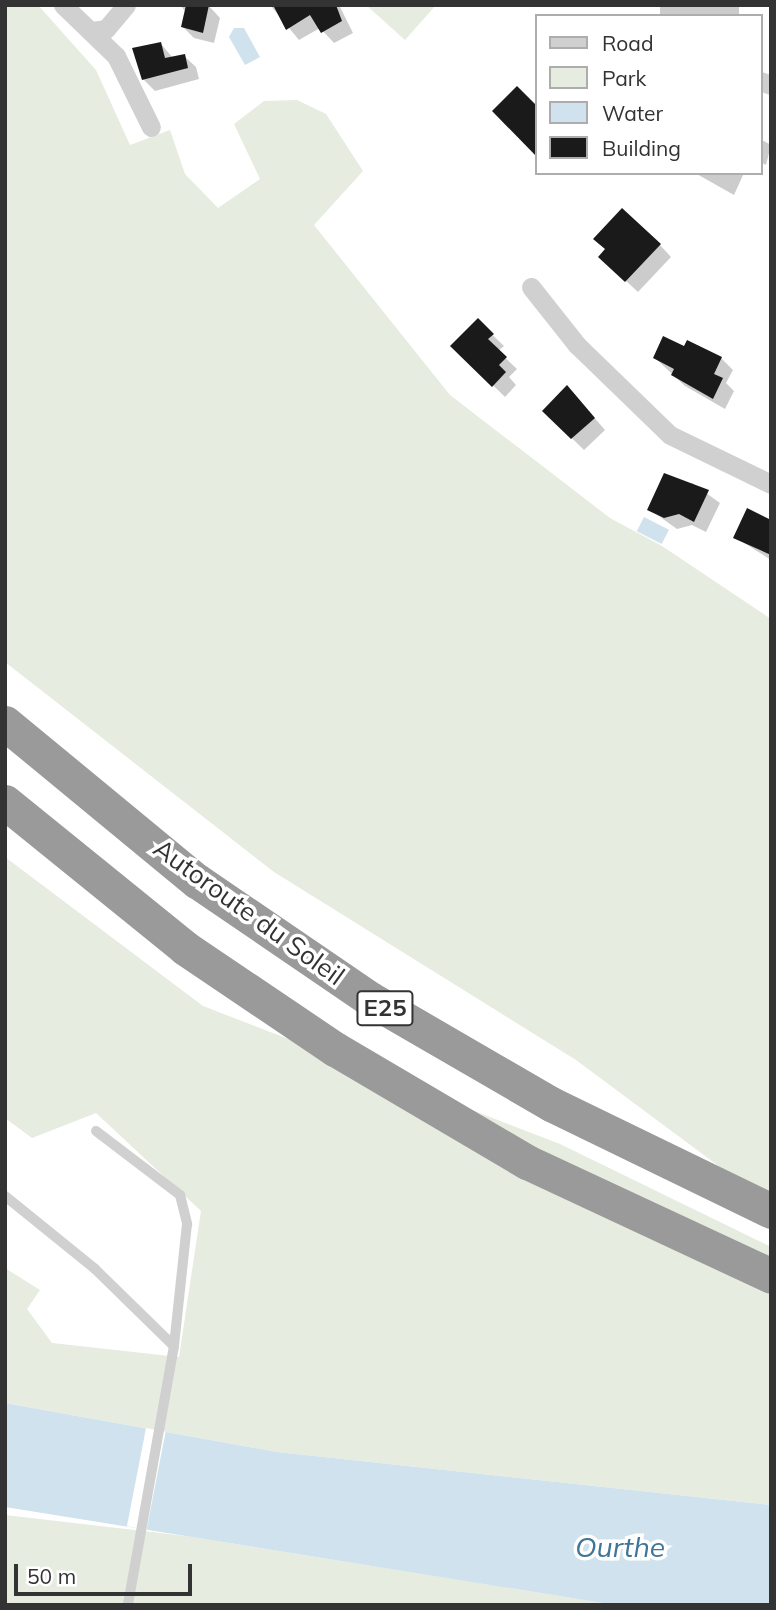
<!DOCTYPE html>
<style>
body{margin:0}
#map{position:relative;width:776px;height:1610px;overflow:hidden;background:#fff;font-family:Mulish,sans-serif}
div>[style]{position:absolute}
.green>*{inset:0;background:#e6ecdf}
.water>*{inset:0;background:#cfe2ee;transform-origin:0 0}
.pier>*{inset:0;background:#fff;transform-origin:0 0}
.shadow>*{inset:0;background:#0003;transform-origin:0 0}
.building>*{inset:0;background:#1a1a1a}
.lane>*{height:10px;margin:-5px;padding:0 5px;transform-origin:5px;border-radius:5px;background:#d0d0d0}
.street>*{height:19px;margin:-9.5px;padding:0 9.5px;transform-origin:9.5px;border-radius:9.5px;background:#d0d0d0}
.highway>*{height:35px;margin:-17.5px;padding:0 17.5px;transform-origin:17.5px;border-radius:17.5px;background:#9a9a9a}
span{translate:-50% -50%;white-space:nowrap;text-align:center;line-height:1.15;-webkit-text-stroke:7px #fff;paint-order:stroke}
.shield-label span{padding:2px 5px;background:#fff;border:2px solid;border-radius:5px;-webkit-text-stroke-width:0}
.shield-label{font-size:24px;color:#333;font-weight:700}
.street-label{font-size:26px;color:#333}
.water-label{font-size:28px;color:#3f7597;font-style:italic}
.frame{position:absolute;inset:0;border:7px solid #333;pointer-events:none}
.legend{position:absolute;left:535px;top:14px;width:228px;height:161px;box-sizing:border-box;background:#fff;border:2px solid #adadad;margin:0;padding:9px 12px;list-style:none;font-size:21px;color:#333}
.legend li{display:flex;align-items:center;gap:14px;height:35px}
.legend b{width:35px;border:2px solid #adadad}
.scale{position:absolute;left:14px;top:1564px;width:178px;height:32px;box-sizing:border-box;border:4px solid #333;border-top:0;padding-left:9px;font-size:21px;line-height:24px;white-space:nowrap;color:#333;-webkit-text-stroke:5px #fff;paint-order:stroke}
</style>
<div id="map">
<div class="green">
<i style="clip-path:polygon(5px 5px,38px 5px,96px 70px,130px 145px,170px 130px,185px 174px,218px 208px,260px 179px,234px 124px,264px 101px,297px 100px,326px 114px,363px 171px,314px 225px,450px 395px,610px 518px,662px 546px,771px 619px,771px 1205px,576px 1060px,274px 872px,5px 662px)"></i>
<i style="clip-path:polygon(366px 5px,436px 5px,405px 40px)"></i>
<i style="clip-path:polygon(5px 857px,203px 1006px,560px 1144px,771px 1247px,771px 1505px,277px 1452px,5px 1403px,5px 1268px,40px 1290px,27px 1309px,52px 1343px,179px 1357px,201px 1211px,96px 1113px,32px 1138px,5px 1118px)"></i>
<i style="clip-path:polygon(5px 1515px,186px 1536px,615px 1605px,5px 1605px)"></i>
</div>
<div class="water">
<i style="clip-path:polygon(234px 28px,244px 28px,260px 57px,245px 65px,229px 37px)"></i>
<i style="left:644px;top:517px;width:28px;height:16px;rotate:27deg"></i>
<i style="clip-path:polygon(5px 1403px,277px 1452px,771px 1505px,771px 1605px,615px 1605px,5px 1507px)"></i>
</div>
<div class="pier">
<i style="left:146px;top:1428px;width:20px;height:100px;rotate:11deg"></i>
</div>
<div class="shadow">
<i style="clip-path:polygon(180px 5px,209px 6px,220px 18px,214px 43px,194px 38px,183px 27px,186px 12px)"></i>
<i style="clip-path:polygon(270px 5px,339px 5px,353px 33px,334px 43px,320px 28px,299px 40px)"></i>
<i style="left:660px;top:5px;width:79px;height:12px"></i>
<i style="clip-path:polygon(161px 44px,173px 58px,184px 56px,196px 67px,199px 79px,155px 91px,143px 79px,134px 50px)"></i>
<i style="clip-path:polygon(760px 139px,771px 145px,766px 165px,760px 162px)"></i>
<i style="clip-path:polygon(695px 173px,744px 173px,734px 195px)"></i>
<i style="clip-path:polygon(660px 245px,671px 257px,638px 292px,612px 268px)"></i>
<i style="clip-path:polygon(478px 321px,504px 346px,498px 351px,517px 369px,509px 377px,516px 385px,505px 397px,453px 346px)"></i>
<i style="clip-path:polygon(685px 348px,721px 358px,733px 370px,726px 383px,734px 391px,725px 409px,685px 386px,655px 358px)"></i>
<i style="clip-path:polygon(578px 399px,605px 430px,584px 450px,544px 411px)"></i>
<i style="clip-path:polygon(692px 483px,720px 503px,706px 532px,692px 525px,677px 529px,649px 509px)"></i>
<i style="clip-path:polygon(771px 523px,771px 560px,735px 537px)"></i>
</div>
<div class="building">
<i style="clip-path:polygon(186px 5px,209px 5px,203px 33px,181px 27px)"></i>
<i style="clip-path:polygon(273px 5px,336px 5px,342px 21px,321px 33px,310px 15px,286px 30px)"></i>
<i style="clip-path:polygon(161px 42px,165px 58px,185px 54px,188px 68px,142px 80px,132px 48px)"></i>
<i style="clip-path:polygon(517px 86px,536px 105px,536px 156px,492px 111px)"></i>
<i style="clip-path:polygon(622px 208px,661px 244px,625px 282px,598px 257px,605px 249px,593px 239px)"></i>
<i style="clip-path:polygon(478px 318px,494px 334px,488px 339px,507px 357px,499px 365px,506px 372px,492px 387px,450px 346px)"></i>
<i style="clip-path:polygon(663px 336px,684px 346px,687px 340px,722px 357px,714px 374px,723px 378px,713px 399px,671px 375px,674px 369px,653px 358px)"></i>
<i style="clip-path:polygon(567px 385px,595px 418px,571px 439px,542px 411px)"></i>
<i style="clip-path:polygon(664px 473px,709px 490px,694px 522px,679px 514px,664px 518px,647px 510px)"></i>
<i style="clip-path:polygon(747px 508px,771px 520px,771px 555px,733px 538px)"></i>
</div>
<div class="lane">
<i style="left:96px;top:1131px;width:106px;rotate:37.3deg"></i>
<i style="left:180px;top:1195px;width:30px;rotate:76deg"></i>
<i style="left:187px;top:1224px;width:123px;rotate:96.1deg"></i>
<i style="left:174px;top:1346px;width:263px;rotate:100.1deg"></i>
<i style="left:5px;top:1196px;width:116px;rotate:39deg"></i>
<i style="left:95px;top:1269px;width:110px;rotate:44.3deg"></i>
</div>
<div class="street">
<i style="left:63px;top:5px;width:74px;rotate:43.9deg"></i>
<i style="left:116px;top:56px;width:79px;rotate:63.8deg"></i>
<i style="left:93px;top:31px;width:13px;rotate:-9deg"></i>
<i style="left:106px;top:29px;width:31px;rotate:-50deg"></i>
<i style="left:760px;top:81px;width:12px;rotate:20deg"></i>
<i style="left:531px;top:287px;width:74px;rotate:51.6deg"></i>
<i style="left:577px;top:345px;width:129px;rotate:44.1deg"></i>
<i style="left:670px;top:435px;width:112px;rotate:25.9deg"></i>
</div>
<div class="highway">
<i style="left:5px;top:723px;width:249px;rotate:39.5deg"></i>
<i style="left:197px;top:881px;width:209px;rotate:34.3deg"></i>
<i style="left:370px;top:999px;width:209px;rotate:30.1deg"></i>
<i style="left:551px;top:1104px;width:245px;rotate:25.9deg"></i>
<i style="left:5px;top:802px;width:232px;rotate:39deg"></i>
<i style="left:185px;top:948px;width:181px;rotate:34deg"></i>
<i style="left:335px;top:1049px;width:223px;rotate:30.5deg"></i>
<i style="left:527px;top:1162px;width:269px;rotate:25deg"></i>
</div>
<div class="shield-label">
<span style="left:385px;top:1008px">E25</span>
</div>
<div class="street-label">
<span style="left:249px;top:912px;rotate:36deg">Autoroute du Soleil</span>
</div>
<div class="water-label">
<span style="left:620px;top:1547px">Ourthe</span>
</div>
<div class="frame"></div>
<ul class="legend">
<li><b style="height:9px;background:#d0d0d0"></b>Road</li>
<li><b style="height:19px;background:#e6ecdf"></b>Park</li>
<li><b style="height:19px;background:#cfe2ee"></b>Water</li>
<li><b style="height:19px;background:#1a1a1a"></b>Building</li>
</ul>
<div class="scale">50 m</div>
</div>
